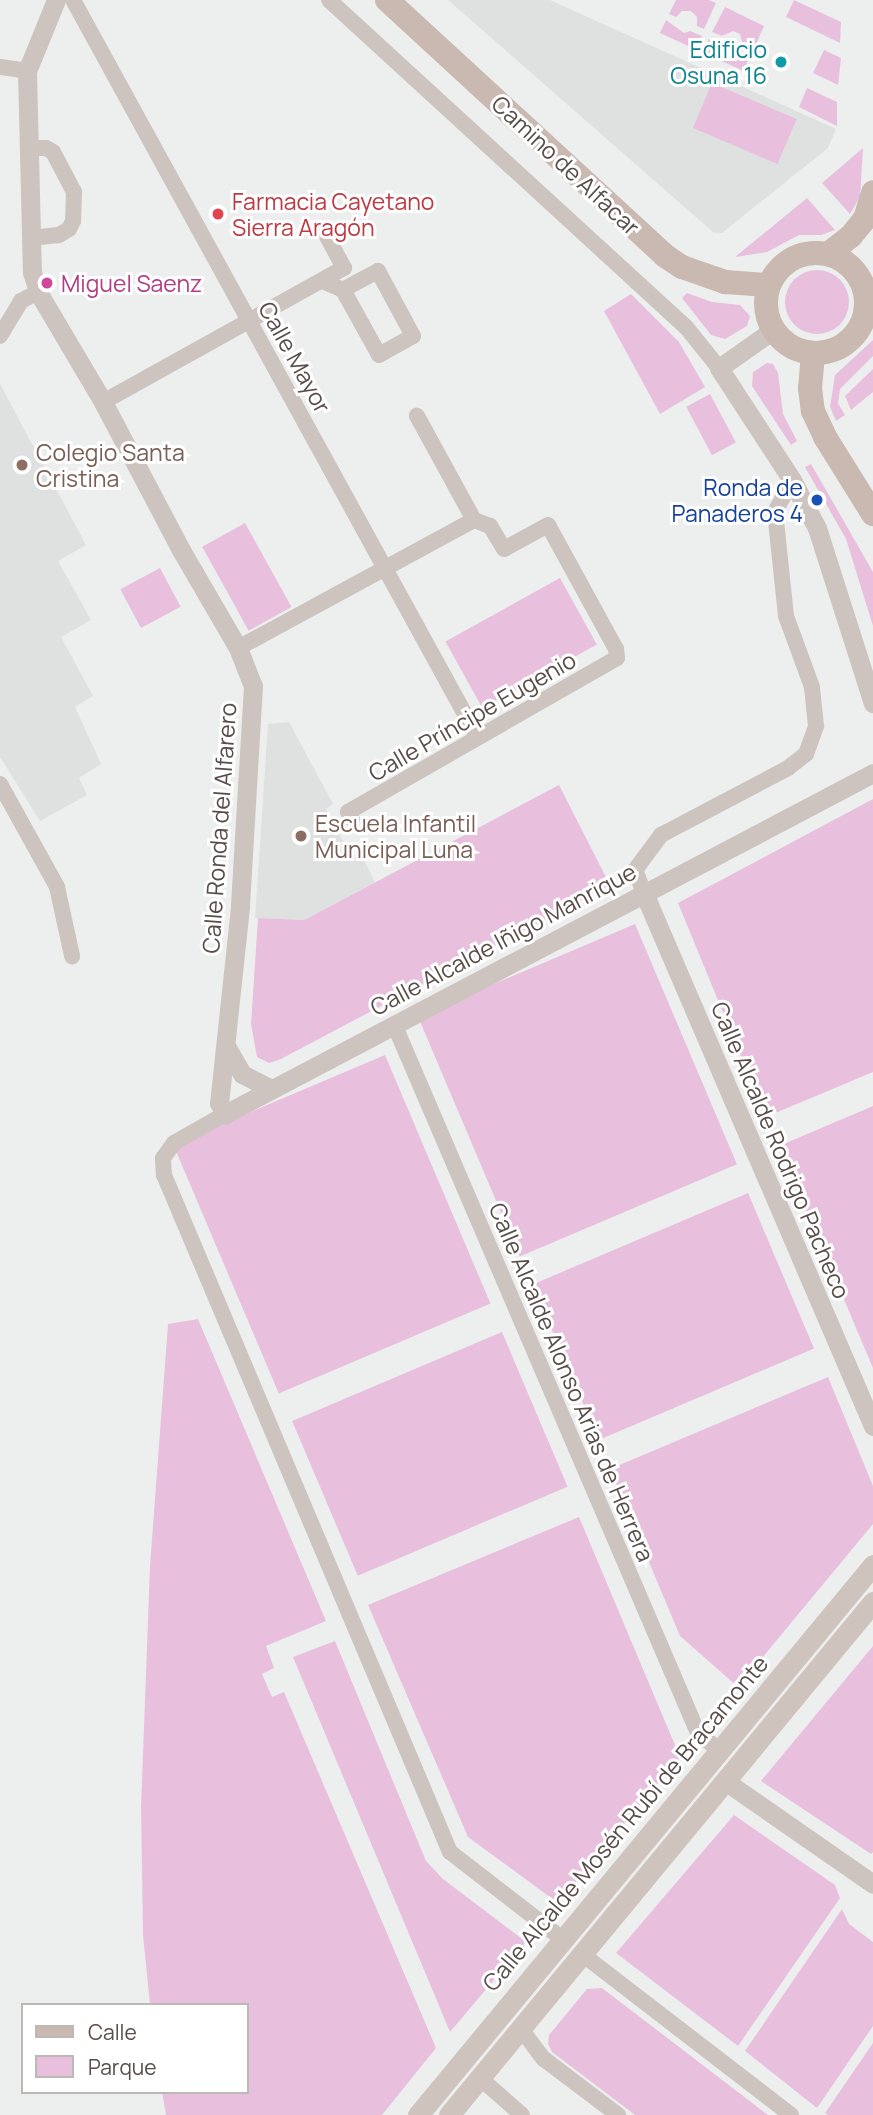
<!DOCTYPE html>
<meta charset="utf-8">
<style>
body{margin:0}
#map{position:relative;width:873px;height:2115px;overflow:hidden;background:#edefef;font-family:Manrope,sans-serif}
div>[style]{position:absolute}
.education>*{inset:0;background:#dee1e0}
.green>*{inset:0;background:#e8c0de;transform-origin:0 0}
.round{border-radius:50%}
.minor>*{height:16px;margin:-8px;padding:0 8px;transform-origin:8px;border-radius:8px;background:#cdc4c0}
.tertiary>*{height:19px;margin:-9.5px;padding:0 9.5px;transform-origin:9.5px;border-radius:9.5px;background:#cdc4c0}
.secondary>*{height:21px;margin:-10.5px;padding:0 10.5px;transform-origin:10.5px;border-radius:10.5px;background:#cfc4bd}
.primary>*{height:24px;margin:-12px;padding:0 12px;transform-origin:12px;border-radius:12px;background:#c9b9b0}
.primary>.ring{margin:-12px;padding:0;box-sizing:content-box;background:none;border:24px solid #c9b9b0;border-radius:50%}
.dots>*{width:19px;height:19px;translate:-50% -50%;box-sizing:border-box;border:4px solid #fff;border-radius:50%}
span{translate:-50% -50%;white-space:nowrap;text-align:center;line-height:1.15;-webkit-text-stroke:6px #fff;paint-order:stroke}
.culture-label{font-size:23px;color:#0d838f}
.right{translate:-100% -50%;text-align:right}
.street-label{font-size:23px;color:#584d48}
.health-label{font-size:23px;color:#be3a42}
.left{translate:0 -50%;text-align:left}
.hotel-label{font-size:23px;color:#b23c85}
.education-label{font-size:23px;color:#785e54}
.transit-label{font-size:23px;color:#164399}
.legend{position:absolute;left:21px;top:2003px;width:228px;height:91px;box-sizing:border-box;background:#fff;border:2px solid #bcb8b6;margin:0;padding:9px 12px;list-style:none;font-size:21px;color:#584d48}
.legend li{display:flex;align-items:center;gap:14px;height:35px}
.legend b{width:35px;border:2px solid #bcb8b6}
</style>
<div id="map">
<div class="education">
<i style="clip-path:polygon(448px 0,550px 0,836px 129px,828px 148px,722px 233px,714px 233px)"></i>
<i style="clip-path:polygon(0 384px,86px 545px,58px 561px,91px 620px,61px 637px,93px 696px,75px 707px,101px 764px,79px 778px,87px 795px,40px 821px,0 757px)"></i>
<i style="clip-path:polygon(289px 722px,333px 804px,326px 809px,351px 856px,360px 853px,375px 882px,304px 920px,255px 918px,268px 724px)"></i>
</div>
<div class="green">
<i style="clip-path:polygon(676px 0,709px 0,716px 3px,704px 29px,697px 26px,697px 17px,691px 11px,682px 11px,676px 17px,669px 14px)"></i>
<i style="clip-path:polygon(794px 0,841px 22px,840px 43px,786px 17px)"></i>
<i style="clip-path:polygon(725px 7px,764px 26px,753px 51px,743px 46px,740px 34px,733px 31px,722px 36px,712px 32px)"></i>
<i style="clip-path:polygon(666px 20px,684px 33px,690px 31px,702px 36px,695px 49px,660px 33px)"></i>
<i style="clip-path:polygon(709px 39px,726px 47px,728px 52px,733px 51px,749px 58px,744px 71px,703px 53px)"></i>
<i style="clip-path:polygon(824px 50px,841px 58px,838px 85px,813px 73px)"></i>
<i style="left:712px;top:83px;width:92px;height:49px;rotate:23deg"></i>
<i style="clip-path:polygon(807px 88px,837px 102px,837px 126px,799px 107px)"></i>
<i style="clip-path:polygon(863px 148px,860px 197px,850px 214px,822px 183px)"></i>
<i style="clip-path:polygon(807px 198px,835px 230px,821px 235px,799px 235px,767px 252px,735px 257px)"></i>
<i class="round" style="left:785px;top:270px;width:64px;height:64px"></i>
<i style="clip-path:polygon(687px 293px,712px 302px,740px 305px,750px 316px,747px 326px,725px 339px,711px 335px,682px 298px)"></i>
<i style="clip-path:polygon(631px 294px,679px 342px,705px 387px,660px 414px,604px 311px)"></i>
<i style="clip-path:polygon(873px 340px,873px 356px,840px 389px,838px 403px,845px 415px,836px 421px,830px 407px,835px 375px)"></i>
<i style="clip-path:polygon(767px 363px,773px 364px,778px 373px,783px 414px,797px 441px,791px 445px,752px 386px,753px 372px)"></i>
<i style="clip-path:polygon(873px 369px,873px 392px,851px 410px,845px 396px)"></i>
<i style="left:710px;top:394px;width:55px;height:27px;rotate:62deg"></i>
<i style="clip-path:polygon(811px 464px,873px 572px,873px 626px,846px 539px,805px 467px)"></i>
<i style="left:245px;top:523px;width:96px;height:49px;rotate:61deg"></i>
<i style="left:160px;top:568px;width:44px;height:45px;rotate:62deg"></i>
<i style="left:560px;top:578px;width:76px;height:131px;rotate:61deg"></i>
<i style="clip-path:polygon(559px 785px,610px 885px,279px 1060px,269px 1063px,257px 1057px,251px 1024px,258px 918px,304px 920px)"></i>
<i style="clip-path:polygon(873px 799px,873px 1072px,766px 1117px,678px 903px)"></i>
<i style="left:635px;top:924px;width:261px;height:236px;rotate:67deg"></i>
<i style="left:385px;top:1055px;width:270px;height:230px;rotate:67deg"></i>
<i style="clip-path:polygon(873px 1106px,873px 1368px,779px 1146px)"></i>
<i style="left:748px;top:1193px;width:169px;height:234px;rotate:67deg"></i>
<i style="clip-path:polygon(198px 1319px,326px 1621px,266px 1646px,274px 1668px,262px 1674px,272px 1697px,284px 1692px,436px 2048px,382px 2115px,166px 2115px,162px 2092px,247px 2092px,247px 2005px,150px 2005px,143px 1935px,141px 1807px,150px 1566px,168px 1324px)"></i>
<i style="left:502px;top:1332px;width:168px;height:228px;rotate:67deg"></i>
<i style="clip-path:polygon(828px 1377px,873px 1486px,873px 1524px,738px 1687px,680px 1636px,610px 1469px)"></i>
<i style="clip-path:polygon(579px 1517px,680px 1757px,558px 1903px,468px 1837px,368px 1605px)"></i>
<i style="clip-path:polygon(335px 1641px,426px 1861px,443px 1879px,526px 1942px,450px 2032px,293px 1657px)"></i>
<i style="clip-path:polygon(873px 1646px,873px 1852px,871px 1854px,761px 1781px)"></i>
<i style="clip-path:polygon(734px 1815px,835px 1885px,840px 1898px,738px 2046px,616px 1953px)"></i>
<i style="clip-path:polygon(842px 1909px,849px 1924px,873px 1942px,873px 2026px,817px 2108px,745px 2051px)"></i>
<i style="clip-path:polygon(602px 1988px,768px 2115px,635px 2115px,552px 2052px,548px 2044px,549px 2035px,587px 1989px)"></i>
<i style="clip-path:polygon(873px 2043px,873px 2115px,828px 2115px,825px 2113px)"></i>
</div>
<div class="minor">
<i style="left:73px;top:0;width:840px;rotate:61.24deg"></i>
<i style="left:329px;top:0;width:484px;rotate:42.5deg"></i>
<i style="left:686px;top:327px;width:53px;rotate:51.2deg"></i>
<i style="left:0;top:67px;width:27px;rotate:8deg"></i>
<i style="left:30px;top:148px;width:16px"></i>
<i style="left:46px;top:148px;width:8px;rotate:30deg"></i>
<i style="left:53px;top:152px;width:45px;rotate:62.3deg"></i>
<i style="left:74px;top:192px;width:29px;rotate:92deg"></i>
<i style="left:73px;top:221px;width:9px;rotate:117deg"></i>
<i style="left:69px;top:229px;width:12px;rotate:149deg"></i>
<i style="left:59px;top:235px;width:27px;rotate:174deg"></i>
<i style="left:322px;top:281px;width:23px;rotate:23deg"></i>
<i style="left:343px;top:290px;width:74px;rotate:61deg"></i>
<i style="left:379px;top:355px;width:39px;rotate:-29deg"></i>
<i style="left:413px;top:336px;width:74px;rotate:-118.3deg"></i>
<i style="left:378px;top:271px;width:40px;rotate:152deg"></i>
<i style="left:0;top:336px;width:41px;rotate:-59deg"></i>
<i style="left:21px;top:301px;width:19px;rotate:-28deg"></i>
<i style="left:103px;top:402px;width:276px;rotate:-29.1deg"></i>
<i style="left:344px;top:268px;width:42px;rotate:-118.4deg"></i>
<i style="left:238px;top:648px;width:268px;rotate:-28.5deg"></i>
<i style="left:0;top:784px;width:118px;rotate:61deg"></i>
<i style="left:57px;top:887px;width:71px;rotate:77.7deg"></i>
<i style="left:352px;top:819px;width:8px;rotate:-120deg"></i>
<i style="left:348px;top:812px;width:310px;rotate:-29.8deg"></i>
<i style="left:617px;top:658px;width:9px;rotate:-96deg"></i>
<i style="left:616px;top:649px;width:141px;rotate:-118.7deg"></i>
<i style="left:548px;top:525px;width:50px;rotate:151.4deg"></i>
<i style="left:504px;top:549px;width:27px;rotate:-121deg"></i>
<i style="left:490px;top:526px;width:17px;rotate:-159deg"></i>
<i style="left:474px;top:520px;width:119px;rotate:-118.7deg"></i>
<i style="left:644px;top:893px;width:25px;rotate:-111deg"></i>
<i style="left:635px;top:870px;width:44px;rotate:-53.4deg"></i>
<i style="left:661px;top:835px;width:144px;rotate:-27.8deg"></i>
<i style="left:788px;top:768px;width:23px;rotate:-38deg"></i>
<i style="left:806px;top:754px;width:30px;rotate:-70deg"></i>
<i style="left:816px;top:726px;width:39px;rotate:-96deg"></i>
<i style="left:812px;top:687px;width:76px;rotate:-110.1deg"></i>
<i style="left:786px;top:616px;width:105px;rotate:-96deg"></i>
<i style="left:775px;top:512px;width:36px;rotate:-62deg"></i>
<i style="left:394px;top:1024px;width:771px;rotate:66.79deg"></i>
<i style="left:698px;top:1733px;width:27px;rotate:39deg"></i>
<i style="left:225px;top:1114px;width:59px;rotate:150.4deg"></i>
<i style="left:174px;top:1143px;width:19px;rotate:126deg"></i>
<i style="left:163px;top:1158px;width:17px;rotate:87deg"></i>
<i style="left:164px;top:1175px;width:735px;rotate:67.1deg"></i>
<i style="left:450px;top:1852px;width:144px;rotate:37.7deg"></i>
<i style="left:582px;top:1954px;width:264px;rotate:37.6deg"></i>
<i style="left:521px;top:2029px;width:38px;rotate:53deg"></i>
<i style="left:544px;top:2059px;width:93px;rotate:37.1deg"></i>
<i style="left:480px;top:2078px;width:56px;rotate:41.4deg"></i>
</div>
<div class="tertiary">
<i style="left:56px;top:0;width:77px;rotate:112.2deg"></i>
<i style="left:27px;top:71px;width:201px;rotate:88.6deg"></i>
<i style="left:32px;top:272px;width:21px;rotate:73deg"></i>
<i style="left:38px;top:292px;width:128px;rotate:59.4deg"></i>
<i style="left:103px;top:402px;width:167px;rotate:62.2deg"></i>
<i style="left:181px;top:550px;width:113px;rotate:59.8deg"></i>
<i style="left:238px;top:648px;width:41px;rotate:68.5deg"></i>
<i style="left:253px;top:686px;width:221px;rotate:93.4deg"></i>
<i style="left:240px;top:907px;width:197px;rotate:96.1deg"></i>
<i style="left:219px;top:1103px;width:13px;rotate:61deg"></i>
<i style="left:225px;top:1114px;width:732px;rotate:-27.75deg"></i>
<i style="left:773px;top:330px;width:66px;rotate:144.9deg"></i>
<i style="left:719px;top:368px;width:134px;rotate:56.9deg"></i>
<i style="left:792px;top:480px;width:54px;rotate:62.5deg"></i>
<i style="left:817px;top:528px;width:184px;rotate:72.3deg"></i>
<i style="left:644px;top:893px;width:580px;rotate:66.75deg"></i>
<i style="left:226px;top:1046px;width:32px;rotate:60deg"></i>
<i style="left:242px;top:1074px;width:33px;rotate:27deg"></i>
<i style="left:725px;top:1781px;width:180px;rotate:34.8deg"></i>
</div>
<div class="secondary">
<i style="left:418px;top:2115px;width:714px;rotate:-50.4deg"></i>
<i style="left:449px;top:2115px;width:666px;rotate:-50.43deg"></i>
</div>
<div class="primary">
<i style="left:387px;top:0;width:377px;rotate:42.6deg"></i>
<i style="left:664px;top:255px;width:22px;rotate:34deg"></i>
<i style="left:682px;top:267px;width:46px;rotate:19.2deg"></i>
<i style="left:725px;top:282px;width:44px;rotate:3.9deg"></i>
<i class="ring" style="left:766px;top:253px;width:76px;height:76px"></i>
<i style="left:828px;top:254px;width:29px;rotate:-38deg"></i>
<i style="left:851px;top:236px;width:22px;rotate:-51deg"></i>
<i style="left:865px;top:219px;width:28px;rotate:-73deg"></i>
<i style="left:813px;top:354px;width:34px;rotate:95deg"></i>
<i style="left:810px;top:388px;width:23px;rotate:83deg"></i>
<i style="left:813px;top:411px;width:29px;rotate:65deg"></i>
<i style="left:825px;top:437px;width:91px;rotate:58.1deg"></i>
</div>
<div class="dots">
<i style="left:781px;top:62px;background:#0f9aa8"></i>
<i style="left:218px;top:214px;background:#e0444e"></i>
<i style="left:47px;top:283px;background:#d1479c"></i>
<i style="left:22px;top:465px;background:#8d6e63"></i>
<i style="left:817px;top:500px;background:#1a4fb4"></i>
<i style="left:301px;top:836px;background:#8d6e63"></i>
</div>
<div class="culture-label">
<span class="right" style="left:767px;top:62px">Edificio<br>Osuna 16</span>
</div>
<div class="street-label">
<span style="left:566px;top:165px;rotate:43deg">Camino de Alfacar</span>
<span style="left:295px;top:357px;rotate:61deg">Calle Mayor</span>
<span style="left:472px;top:716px;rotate:-30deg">Calle Príncipe Eugenio</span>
<span style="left:219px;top:828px;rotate:-86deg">Calle Ronda del Alfarero</span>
<span style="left:503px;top:939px;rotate:-28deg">Calle Alcalde Iñigo Manrique</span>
<span style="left:781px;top:1150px;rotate:67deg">Calle Alcalde Rodrigo Pacheco</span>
<span style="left:572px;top:1382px;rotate:67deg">Calle Alcalde Alonso Arias de Herrera</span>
<span style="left:625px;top:1823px;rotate:-50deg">Calle Alcalde Mosén Rubí de Bracamonte</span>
</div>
<div class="health-label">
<span class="left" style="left:232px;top:214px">Farmacia Cayetano<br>Sierra Aragón</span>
</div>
<div class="hotel-label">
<span class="left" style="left:61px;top:283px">Miguel Saenz</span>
</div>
<div class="education-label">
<span class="left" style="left:36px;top:465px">Colegio Santa<br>Cristina</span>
<span class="left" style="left:315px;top:836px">Escuela Infantil<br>Municipal Luna</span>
</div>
<div class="transit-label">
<span class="right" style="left:803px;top:500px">Ronda de<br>Panaderos 4</span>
</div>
<ul class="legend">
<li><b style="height:9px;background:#c9b9b0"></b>Calle</li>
<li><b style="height:19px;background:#e8c0de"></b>Parque</li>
</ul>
</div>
